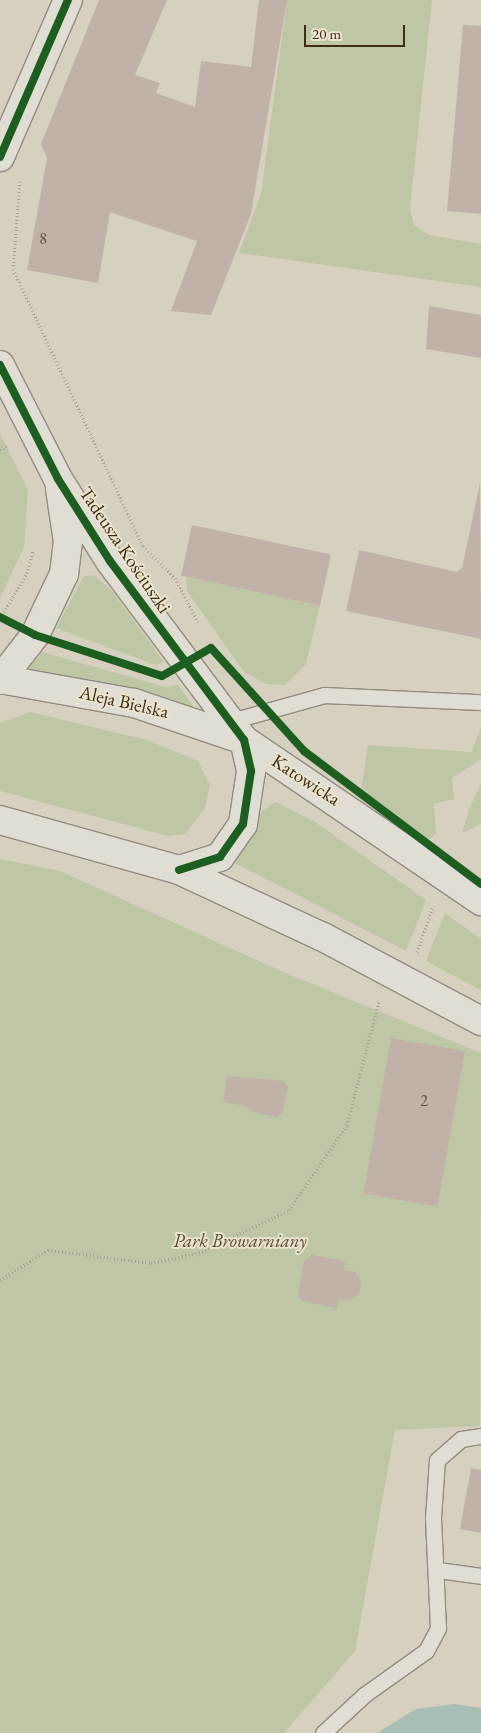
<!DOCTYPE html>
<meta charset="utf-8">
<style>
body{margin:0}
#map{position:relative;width:481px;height:1733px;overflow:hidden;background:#d6d0be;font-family:"EB Garamond",serif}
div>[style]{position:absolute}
.green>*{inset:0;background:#bfc6a5}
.water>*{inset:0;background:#a8bfb6}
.building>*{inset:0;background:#c1b2a7;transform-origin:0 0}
.path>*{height:3px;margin-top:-1.5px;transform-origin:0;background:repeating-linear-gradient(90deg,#a4a096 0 1px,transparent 0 3.5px)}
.roads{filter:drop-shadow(1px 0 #918b7e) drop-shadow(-1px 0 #918b7e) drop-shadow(0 1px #918b7e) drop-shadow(0 -1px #918b7e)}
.lane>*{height:15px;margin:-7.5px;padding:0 7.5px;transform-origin:7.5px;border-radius:7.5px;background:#e0ddd3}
.street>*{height:28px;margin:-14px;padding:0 14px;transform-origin:14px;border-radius:14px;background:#e0ddd3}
.secondary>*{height:28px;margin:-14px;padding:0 14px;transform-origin:14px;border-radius:14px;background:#e0ddd3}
.cycleway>*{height:8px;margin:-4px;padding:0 4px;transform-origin:4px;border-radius:4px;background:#1b5e20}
span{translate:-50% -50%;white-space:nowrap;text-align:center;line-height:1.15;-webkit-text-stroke:4px #ebe4ce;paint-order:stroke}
.number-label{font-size:16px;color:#5f4e3a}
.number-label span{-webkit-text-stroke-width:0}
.street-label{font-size:19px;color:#3e2d16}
.park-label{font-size:19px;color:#544a2f;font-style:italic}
.scale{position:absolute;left:304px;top:25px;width:101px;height:22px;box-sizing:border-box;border:2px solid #3e2d16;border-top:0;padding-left:6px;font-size:15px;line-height:18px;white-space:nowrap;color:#3e2d16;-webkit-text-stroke:4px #ebe4ce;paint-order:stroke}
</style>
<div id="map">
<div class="green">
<i style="clip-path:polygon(287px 0,432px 0,410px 208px,414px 225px,429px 235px,481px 244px,481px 287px,239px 253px,261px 194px)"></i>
<i style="clip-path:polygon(0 434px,28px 490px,24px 547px,0 598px)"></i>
<i style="clip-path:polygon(94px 575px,111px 590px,164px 662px,155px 665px,56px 628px,84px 576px)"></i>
<i style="clip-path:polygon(186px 577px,320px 605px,306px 664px,285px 685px,266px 684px,244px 672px,187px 591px)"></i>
<i style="clip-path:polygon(42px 652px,166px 687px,178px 685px,195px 709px,121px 686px,26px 671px)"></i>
<i style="clip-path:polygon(30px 712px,147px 740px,198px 761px,210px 785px,205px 808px,185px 834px,168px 836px,0 791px,0 723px)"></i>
<i style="clip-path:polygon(481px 728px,481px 759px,452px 778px,454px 799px,434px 804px,436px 833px,429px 840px,361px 791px,368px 745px,471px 752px)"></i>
<i style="clip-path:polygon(481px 784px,481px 824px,462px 833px,470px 807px)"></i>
<i style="clip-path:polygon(276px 802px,315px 822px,426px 900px,406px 951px,235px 863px,262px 811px)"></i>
<i style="clip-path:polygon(0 859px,60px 871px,281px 971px,481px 1053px,480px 1426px,395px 1430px,355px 1651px,284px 1733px,0 1733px)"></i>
<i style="clip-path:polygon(445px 913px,481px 939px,481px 990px,426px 961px)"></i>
</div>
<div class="water">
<i style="clip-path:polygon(455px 1704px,481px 1708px,481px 1733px,377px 1733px,416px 1709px)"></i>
</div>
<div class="building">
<i style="clip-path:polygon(99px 0,167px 0,135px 75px,160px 83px,156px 93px,195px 107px,201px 61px,251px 67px,259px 0,287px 0,251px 214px,211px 315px,171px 311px,197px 241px,110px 212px,98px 283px,27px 270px,47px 158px,41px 144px)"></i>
<i style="clip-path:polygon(463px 25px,481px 26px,481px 214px,447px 211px)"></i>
<i style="clip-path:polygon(429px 306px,481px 315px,481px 358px,426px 349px)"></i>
<i style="clip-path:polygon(480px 483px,481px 639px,346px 611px,359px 550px,457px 572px,462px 568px)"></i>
<i style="left:192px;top:525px;width:142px;height:52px;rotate:12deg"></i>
<i style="left:391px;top:1038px;width:75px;height:158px;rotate:10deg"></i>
<i style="clip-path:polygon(227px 1076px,284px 1081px,288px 1087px,282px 1113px,277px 1117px,252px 1112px,247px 1106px,223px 1102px)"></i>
<i style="clip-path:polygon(312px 1255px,345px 1261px,344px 1270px,355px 1272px,361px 1283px,359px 1294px,350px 1301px,339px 1299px,337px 1308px,301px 1301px,298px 1294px,304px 1260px)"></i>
<i style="clip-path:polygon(471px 1468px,481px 1470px,481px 1533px,460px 1529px)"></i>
</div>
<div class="path">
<i style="left:20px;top:181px;width:88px;rotate:94.5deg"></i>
<i style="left:13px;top:269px;width:306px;rotate:64.9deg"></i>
<i style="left:143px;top:546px;width:45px;rotate:45deg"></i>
<i style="left:175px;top:578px;width:50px;rotate:62.4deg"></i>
<i style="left:0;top:450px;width:8px;rotate:-30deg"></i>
<i style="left:2px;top:615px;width:49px;rotate:-59.2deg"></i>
<i style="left:27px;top:573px;width:23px;rotate:-75deg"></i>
<i style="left:417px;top:952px;width:49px;rotate:-70.8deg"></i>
<i style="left:0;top:1280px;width:57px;rotate:-32deg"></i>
<i style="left:48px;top:1250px;width:104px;rotate:7.2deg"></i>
<i style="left:151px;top:1263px;width:52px;rotate:-12.2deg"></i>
<i style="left:202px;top:1252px;width:97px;rotate:-25.8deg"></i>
<i style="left:289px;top:1210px;width:103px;rotate:-55.7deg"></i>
<i style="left:347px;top:1125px;width:128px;rotate:-75.5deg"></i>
</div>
<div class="roads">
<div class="lane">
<i style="left:231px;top:721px;width:97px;rotate:-15.6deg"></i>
<i style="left:324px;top:695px;width:157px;rotate:2.6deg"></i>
<i style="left:438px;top:1570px;width:43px;rotate:7.9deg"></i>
<i style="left:323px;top:1733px;width:56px;rotate:-42.8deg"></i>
<i style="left:364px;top:1695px;width:76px;rotate:-35.4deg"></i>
<i style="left:426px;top:1651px;width:26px;rotate:-62deg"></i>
<i style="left:438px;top:1628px;width:110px;rotate:-92.6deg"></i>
<i style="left:433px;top:1518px;width:58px;rotate:-86.1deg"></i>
<i style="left:437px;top:1460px;width:32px;rotate:-41deg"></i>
<i style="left:461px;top:1439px;width:20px;rotate:-9deg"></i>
</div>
<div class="street">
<i style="left:0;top:157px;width:171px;rotate:-66.6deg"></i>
<i style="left:0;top:365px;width:128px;rotate:63deg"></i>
<i style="left:58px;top:479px;width:97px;rotate:57.6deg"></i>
<i style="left:110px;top:561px;width:224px;rotate:53.2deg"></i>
<i style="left:244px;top:740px;width:32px;rotate:77deg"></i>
<i style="left:251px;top:771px;width:54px;rotate:98.6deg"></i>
<i style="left:243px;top:824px;width:40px;rotate:124.9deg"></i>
<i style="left:220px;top:857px;width:43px;rotate:162.4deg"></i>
<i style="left:0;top:680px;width:57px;rotate:-52.1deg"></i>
<i style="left:35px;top:635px;width:68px;rotate:-64.6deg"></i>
<i style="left:64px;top:574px;width:32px;rotate:-83deg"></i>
<i style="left:68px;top:542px;width:54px;rotate:-98.6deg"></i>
</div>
<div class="secondary">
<i style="left:0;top:679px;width:136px;rotate:10.2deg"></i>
<i style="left:134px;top:703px;width:116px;rotate:18.6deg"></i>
<i style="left:244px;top:740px;width:287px;rotate:34.2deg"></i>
<i style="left:0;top:820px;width:186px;rotate:15.6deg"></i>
<i style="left:179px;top:870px;width:159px;rotate:25deg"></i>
<i style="left:323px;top:937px;width:179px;rotate:28deg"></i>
</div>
</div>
<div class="cycleway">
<i style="left:0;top:157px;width:171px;rotate:-66.6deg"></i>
<i style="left:0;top:365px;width:128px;rotate:63deg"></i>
<i style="left:58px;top:479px;width:97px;rotate:57.6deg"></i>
<i style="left:110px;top:561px;width:224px;rotate:53.2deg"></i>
<i style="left:244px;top:740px;width:32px;rotate:77deg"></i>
<i style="left:251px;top:771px;width:54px;rotate:98.6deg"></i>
<i style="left:243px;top:824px;width:40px;rotate:124.9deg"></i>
<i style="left:220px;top:857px;width:43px;rotate:162.4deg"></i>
<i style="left:0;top:617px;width:39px;rotate:27deg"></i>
<i style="left:35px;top:635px;width:133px;rotate:17.9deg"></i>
<i style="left:162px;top:676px;width:56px;rotate:-29.7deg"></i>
<i style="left:211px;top:648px;width:139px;rotate:47.9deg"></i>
<i style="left:304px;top:751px;width:221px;rotate:36.9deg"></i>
</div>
<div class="number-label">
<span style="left:43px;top:239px">8</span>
<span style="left:424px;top:1101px">2</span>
</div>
<div class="street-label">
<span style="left:125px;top:550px;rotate:56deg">Tadeusza Kościuszki</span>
<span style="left:124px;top:702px;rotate:13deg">Aleja Bielska</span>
<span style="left:306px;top:780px;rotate:33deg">Katowicka</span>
</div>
<div class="park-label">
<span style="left:240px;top:1241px">Park Browarniany</span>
</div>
<div class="scale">20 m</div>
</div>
